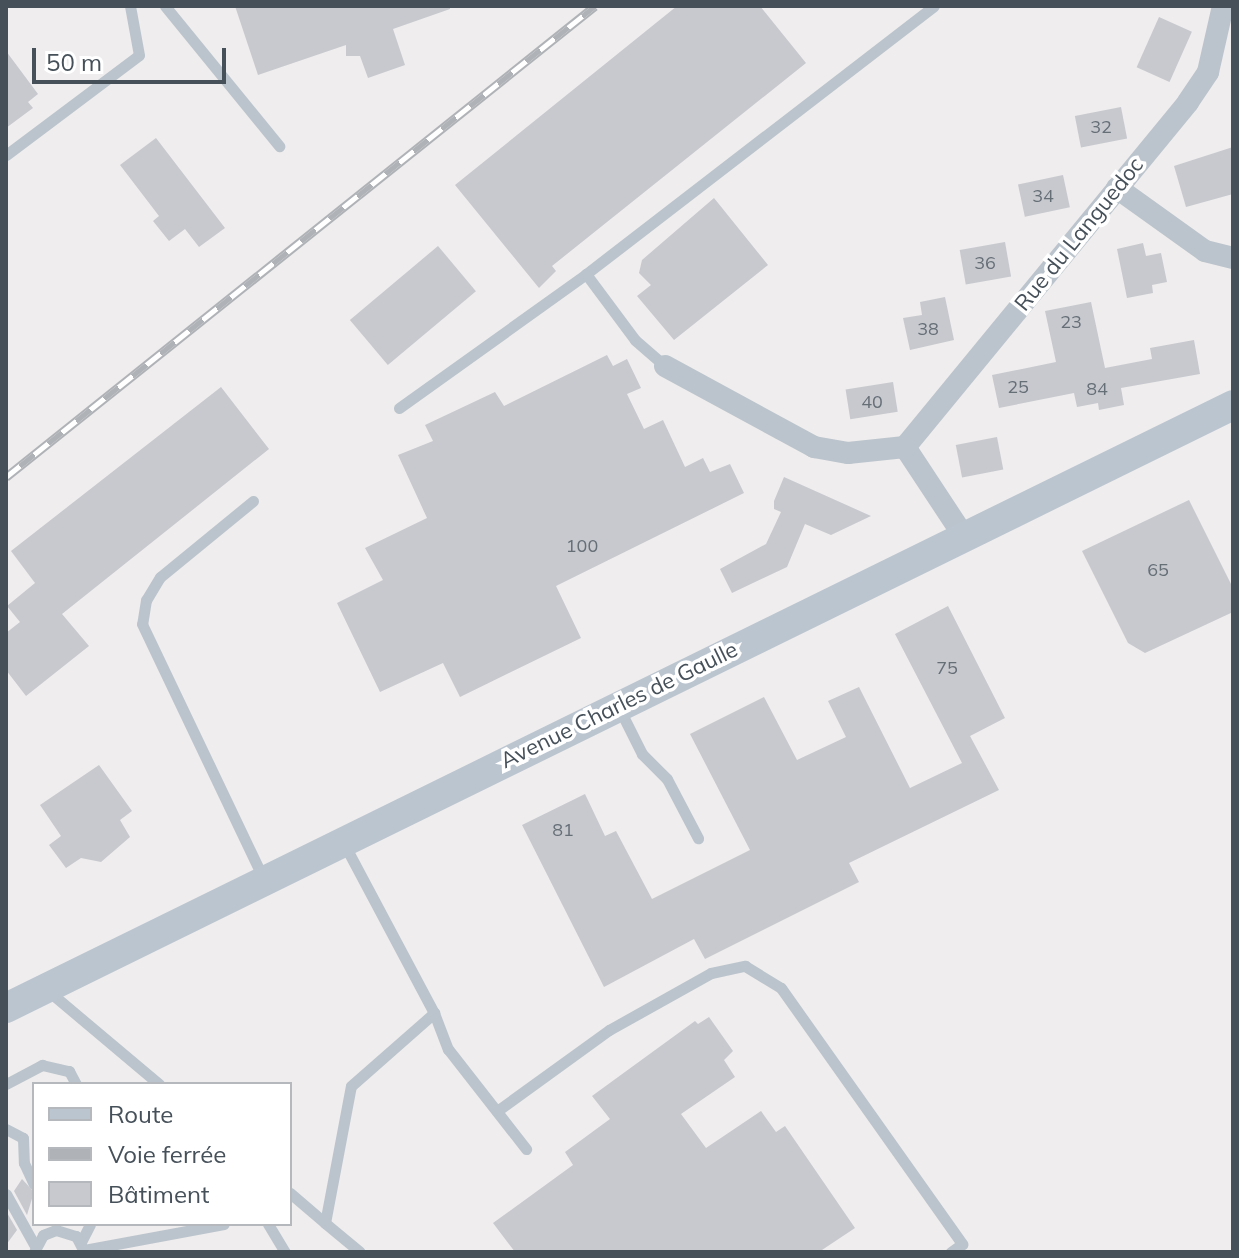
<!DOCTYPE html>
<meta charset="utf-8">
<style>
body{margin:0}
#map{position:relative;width:1239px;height:1258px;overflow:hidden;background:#efeded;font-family:Mulish,sans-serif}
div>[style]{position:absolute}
.building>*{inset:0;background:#c7c9cf;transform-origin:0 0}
.service>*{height:11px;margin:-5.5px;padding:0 5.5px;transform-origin:5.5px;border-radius:5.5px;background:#bbc4cc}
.minor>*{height:22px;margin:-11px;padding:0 11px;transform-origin:11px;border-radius:11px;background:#bbc4cc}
.secondary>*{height:30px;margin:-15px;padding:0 15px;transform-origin:15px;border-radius:15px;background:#bbc5d0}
.rail>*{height:9px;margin-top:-4.5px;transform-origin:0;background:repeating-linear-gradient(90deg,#fff 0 18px,#afb2b7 0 36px);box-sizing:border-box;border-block:2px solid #afb2b7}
span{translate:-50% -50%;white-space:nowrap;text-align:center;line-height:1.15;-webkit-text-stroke:7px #fff;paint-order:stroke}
.number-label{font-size:18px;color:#666e76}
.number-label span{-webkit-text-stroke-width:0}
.street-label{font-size:22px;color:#465059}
.frame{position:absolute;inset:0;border:8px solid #465059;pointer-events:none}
.legend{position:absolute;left:32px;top:1082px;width:260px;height:144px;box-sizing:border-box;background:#fff;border:2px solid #b5b9bd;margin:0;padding:10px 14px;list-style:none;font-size:24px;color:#465059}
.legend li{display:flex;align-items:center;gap:16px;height:40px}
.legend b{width:40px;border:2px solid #b5b9bd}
.scale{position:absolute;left:32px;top:48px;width:194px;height:36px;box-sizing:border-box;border:4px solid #465059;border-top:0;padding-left:10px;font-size:24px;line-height:28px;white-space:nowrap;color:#465059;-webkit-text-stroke:6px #fff;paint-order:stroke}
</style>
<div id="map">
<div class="building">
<i style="clip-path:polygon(235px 6px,450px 6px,450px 9px,393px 29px,405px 65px,368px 78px,360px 56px,346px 56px,346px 45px,258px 75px)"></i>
<i style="clip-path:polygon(677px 6px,760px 6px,806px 63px,552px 266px,556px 271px,539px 288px,455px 185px)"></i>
<i style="left:1159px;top:17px;width:36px;height:55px;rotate:24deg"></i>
<i style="clip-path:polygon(6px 51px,38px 94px,28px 102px,33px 108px,6px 128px)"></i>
<i style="left:1121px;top:107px;width:32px;height:47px;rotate:79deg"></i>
<i style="clip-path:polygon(156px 138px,225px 228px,199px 247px,185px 229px,169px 241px,153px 221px,159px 216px,120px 165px)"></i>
<i style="clip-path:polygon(1233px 147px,1233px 194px,1186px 207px,1174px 166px)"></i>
<i style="left:1063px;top:175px;width:33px;height:46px;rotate:78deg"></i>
<i style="clip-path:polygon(714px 198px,768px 265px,674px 340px,637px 296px,651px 285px,639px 273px,642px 260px)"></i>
<i style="left:1005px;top:242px;width:35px;height:46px;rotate:80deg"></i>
<i style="clip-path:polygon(1143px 243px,1146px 256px,1161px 253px,1167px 282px,1152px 285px,1153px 293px,1127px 298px,1117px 249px)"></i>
<i style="left:438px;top:246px;width:59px;height:115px;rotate:50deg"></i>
<i style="clip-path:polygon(945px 297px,954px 340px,910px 350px,903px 318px,922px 315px,920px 302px)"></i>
<i style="clip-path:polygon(1091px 302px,1105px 368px,1152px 359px,1150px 348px,1194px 340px,1200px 374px,1121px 388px,1124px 405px,1099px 410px,1098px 403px,1077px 407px,1074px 393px,999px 408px,992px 375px,1056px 362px,1045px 311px)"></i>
<i style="clip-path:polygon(607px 355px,613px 366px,627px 359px,641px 388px,627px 394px,644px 429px,663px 420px,685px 467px,703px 458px,710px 472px,730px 464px,744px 493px,556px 586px,581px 638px,460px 697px,443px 663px,380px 692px,337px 603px,383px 580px,365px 548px,427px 518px,398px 455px,433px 441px,425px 425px,495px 392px,504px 406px)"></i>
<i style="left:893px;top:382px;width:30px;height:48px;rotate:81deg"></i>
<i style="clip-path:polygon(221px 387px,269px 449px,62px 614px,89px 646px,26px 696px,6px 670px,6px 633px,20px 622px,7px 606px,35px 583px,11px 551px)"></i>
<i style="left:997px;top:437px;width:33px;height:42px;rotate:79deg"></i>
<i style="clip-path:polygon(784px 477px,871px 516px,831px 535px,805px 524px,787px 567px,732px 593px,720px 569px,766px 544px,781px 512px,774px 509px,774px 501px)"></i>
<i style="clip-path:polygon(1189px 500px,1233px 588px,1233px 612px,1145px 653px,1128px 643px,1082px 551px)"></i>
<i style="clip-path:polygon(948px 606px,1005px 718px,970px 736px,999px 790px,849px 863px,859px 882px,705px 959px,694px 939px,604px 987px,522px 825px,585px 794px,605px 836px,616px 831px,652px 899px,750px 850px,690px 734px,764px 697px,797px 760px,846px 737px,828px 701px,859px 687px,910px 788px,962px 763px,895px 634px)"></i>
<i style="clip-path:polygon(99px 765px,132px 811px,120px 820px,130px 837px,101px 862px,81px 858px,66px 868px,49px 845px,61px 836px,40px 805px)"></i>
<i style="clip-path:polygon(709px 1017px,733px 1051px,724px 1060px,735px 1077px,681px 1114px,706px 1148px,761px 1111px,776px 1132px,785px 1126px,855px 1228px,819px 1252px,515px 1252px,493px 1223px,573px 1165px,565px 1152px,610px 1119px,592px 1096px,695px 1021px,698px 1024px)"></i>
<i style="clip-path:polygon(22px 1179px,34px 1192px,27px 1215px,14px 1191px)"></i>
<i style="clip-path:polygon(6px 1211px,17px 1230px,6px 1245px)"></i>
</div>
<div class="service">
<i style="left:165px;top:6px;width:181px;rotate:50.8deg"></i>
<i style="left:6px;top:155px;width:166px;rotate:-36.9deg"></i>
<i style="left:139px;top:55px;width:50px;rotate:-100.4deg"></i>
<i style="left:586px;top:274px;width:82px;rotate:53.4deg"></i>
<i style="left:635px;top:340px;width:40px;rotate:41deg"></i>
<i style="left:399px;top:408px;width:230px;rotate:-35.6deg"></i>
<i style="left:586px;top:274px;width:439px;rotate:-37.6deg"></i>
<i style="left:253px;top:501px;width:120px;rotate:140.7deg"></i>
<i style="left:160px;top:577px;width:27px;rotate:121deg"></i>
<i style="left:146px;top:600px;width:24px;rotate:99deg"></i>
<i style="left:142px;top:624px;width:284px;rotate:64.5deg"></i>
<i style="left:620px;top:710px;width:49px;rotate:63.4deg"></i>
<i style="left:642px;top:754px;width:35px;rotate:45deg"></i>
<i style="left:667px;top:779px;width:67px;rotate:62.3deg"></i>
<i style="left:46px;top:989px;width:148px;rotate:40.1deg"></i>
<i style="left:434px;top:1013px;width:39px;rotate:69deg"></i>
<i style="left:448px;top:1049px;width:127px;rotate:52deg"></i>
<i style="left:6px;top:1084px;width:41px;rotate:-27.8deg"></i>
<i style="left:42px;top:1065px;width:28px;rotate:13deg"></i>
<i style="left:69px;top:1071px;width:15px;rotate:62deg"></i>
<i style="left:497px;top:1111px;width:138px;rotate:-35.9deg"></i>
<i style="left:609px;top:1030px;width:117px;rotate:-29.2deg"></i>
<i style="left:711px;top:973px;width:35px;rotate:-12deg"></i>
<i style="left:745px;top:966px;width:42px;rotate:31.4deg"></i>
<i style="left:781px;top:988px;width:314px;rotate:54.7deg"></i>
<i style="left:962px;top:1244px;width:14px;rotate:144deg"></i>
<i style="left:6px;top:1129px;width:19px;rotate:28deg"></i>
<i style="left:23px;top:1138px;width:25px;rotate:88deg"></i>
<i style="left:24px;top:1163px;width:23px;rotate:65deg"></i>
<i style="left:290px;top:1193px;width:46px;rotate:40.6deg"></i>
<i style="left:325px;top:1223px;width:139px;rotate:-79.3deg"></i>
<i style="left:351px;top:1086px;width:111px;rotate:-41.3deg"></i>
<i style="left:434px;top:1013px;width:194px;rotate:-118deg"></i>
<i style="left:6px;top:1194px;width:60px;rotate:60.9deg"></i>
<i style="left:325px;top:1223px;width:45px;rotate:39.6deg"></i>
<i style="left:268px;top:1224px;width:33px;rotate:59deg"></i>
<i style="left:81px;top:1242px;width:20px;rotate:-63deg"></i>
<i style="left:84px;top:1250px;width:142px;rotate:-10.5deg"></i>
<i style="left:34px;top:1252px;width:19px;rotate:-62deg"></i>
<i style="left:43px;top:1235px;width:14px;rotate:-21deg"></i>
<i style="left:56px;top:1230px;width:21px;rotate:17deg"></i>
<i style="left:76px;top:1236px;width:18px;rotate:63deg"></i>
</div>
<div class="minor">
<i style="left:1117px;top:188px;width:108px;rotate:35.6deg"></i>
<i style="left:1205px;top:251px;width:29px;rotate:14deg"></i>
<i style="left:665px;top:366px;width:170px;rotate:28.5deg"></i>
<i style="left:814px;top:447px;width:35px;rotate:10deg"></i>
<i style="left:848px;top:453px;width:57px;rotate:-6deg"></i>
<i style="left:963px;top:535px;width:105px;rotate:-123.4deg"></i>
<i style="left:905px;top:447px;width:446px;rotate:-50.6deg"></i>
<i style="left:1188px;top:102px;width:36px;rotate:-56deg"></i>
<i style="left:1208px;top:72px;width:68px;rotate:-77.2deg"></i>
</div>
<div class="secondary">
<i style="left:6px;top:1008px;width:1367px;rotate:-26.17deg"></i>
</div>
<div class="rail">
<i style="left:6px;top:477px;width:754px;rotate:-38.65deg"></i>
</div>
<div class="number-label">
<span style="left:1101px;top:127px">32</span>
<span style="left:1043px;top:196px">34</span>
<span style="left:985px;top:263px">36</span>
<span style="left:1071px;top:322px">23</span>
<span style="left:928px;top:329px">38</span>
<span style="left:1018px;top:387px">25</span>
<span style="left:1097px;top:389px">84</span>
<span style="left:872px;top:402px">40</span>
<span style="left:582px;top:546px">100</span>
<span style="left:1158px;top:570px">65</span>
<span style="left:947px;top:668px">75</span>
<span style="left:563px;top:830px">81</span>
</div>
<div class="street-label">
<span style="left:1079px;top:234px;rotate:-51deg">Rue du Languedoc</span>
<span style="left:619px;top:705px;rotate:-26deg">Avenue Charles de Gaulle</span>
</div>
<div class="frame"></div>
<ul class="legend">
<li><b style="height:10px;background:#bbc5d0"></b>Route</li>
<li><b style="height:10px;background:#afb2b7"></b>Voie ferrée</li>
<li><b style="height:22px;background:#c7c9cf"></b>Bâtiment</li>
</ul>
<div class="scale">50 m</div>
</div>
